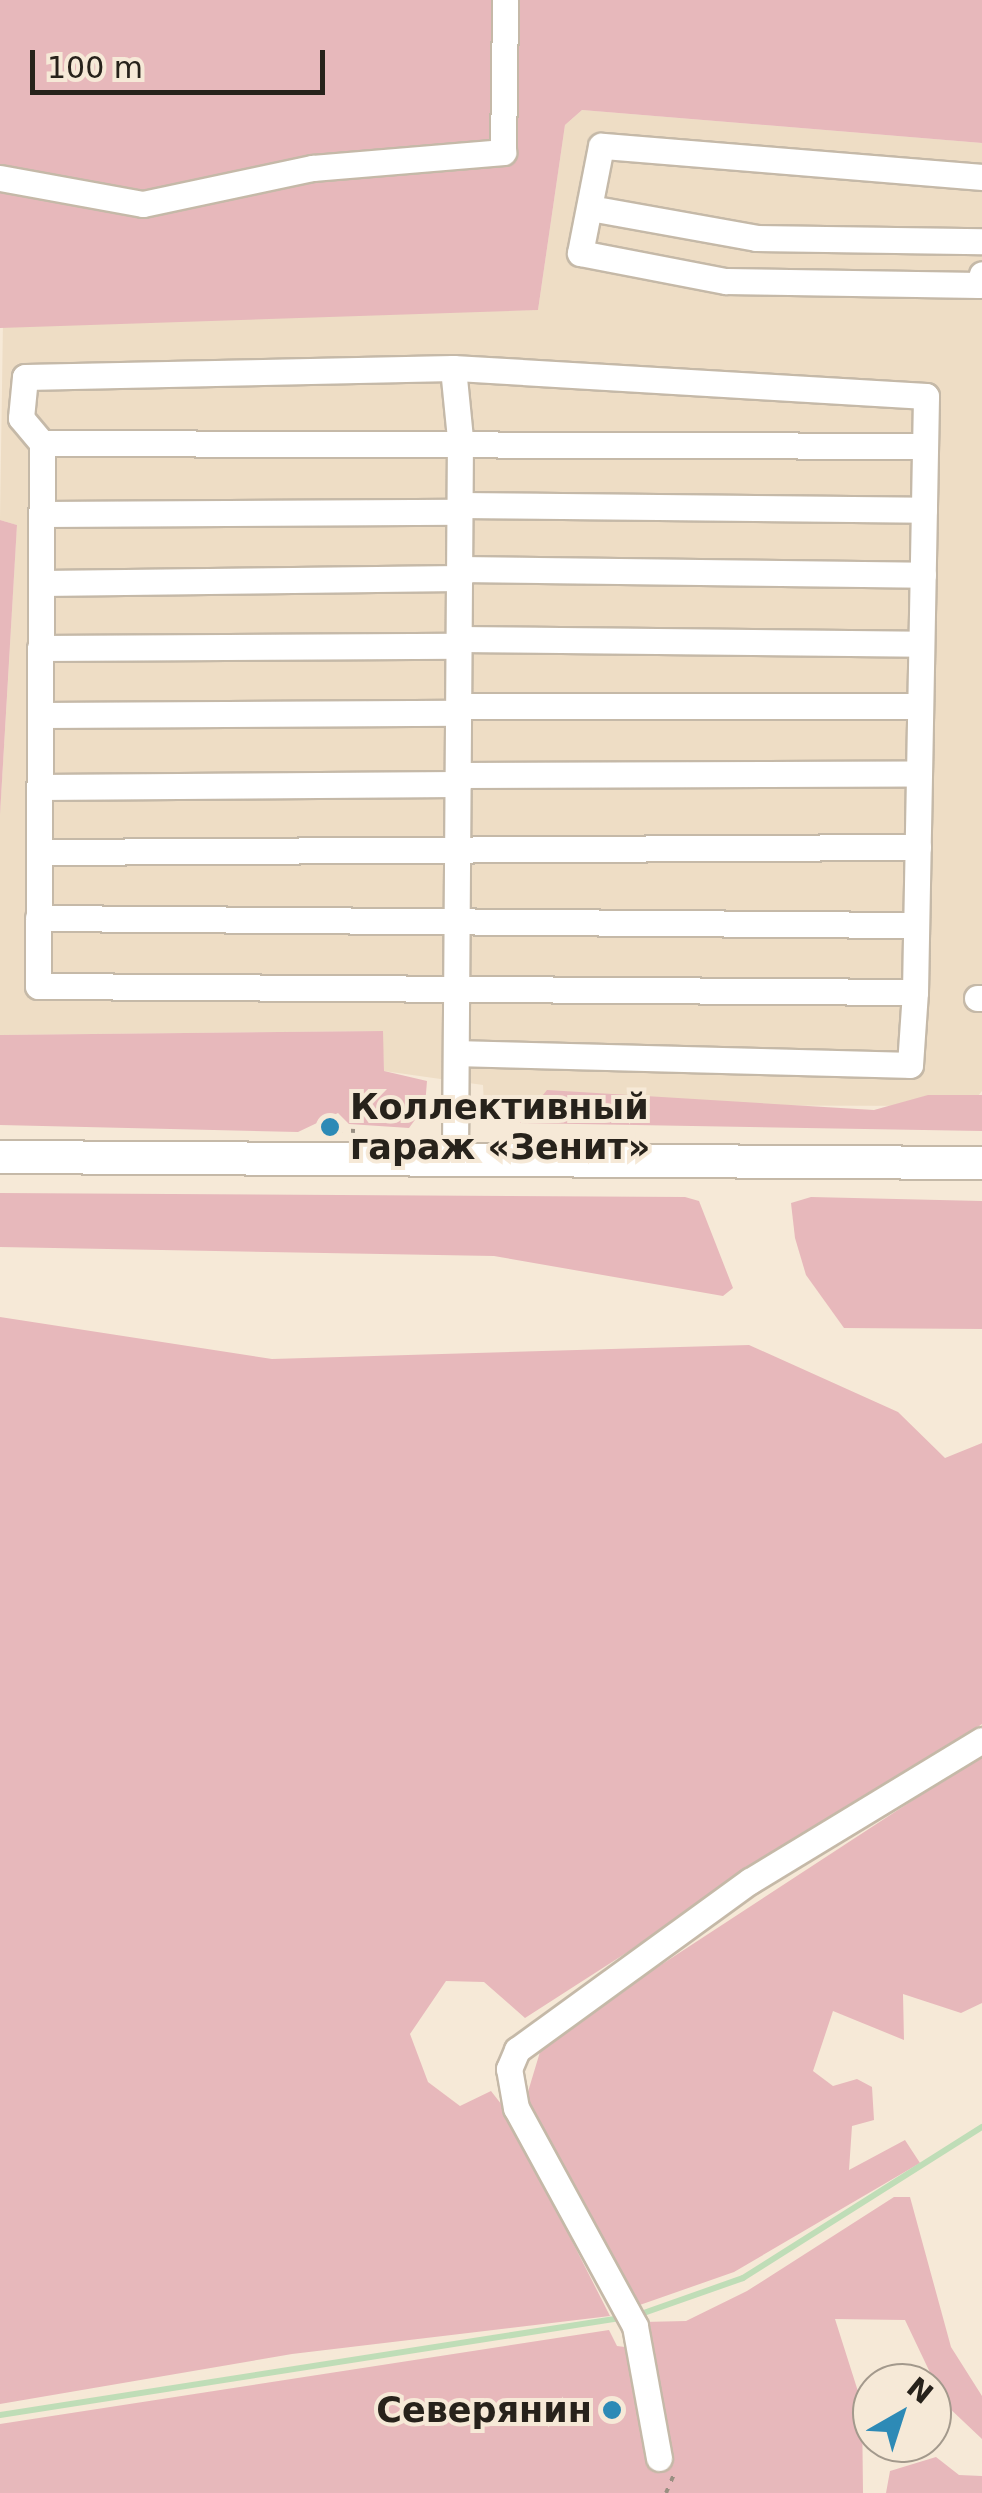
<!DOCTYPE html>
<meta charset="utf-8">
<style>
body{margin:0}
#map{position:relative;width:982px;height:2493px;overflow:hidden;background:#f6e9d7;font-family:"DejaVu Sans",sans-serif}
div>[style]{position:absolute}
.built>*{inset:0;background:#eeddc5}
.green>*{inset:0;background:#e7b8bb}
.stream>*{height:6px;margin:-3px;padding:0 3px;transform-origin:3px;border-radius:3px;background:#bfddb7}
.path>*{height:4px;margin-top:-2px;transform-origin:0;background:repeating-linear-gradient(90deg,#998f82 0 5px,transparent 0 13px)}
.roads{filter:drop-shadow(2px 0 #c5b9a8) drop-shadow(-2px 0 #c5b9a8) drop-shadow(0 2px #c5b9a8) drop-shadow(0 -2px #c5b9a8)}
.minor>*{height:25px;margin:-12.5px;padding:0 12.5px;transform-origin:12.5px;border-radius:12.5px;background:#fff}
.major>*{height:32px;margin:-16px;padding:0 16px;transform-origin:16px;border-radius:16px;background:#fff}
.dots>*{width:28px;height:28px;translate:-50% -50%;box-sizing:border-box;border:5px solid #f6e9d7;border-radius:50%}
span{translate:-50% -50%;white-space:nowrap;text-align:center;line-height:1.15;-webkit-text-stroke:8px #f6e9d7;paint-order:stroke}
.poi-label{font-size:35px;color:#27221b;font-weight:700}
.left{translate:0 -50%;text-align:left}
.right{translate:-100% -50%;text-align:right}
.north{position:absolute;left:852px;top:2363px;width:100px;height:100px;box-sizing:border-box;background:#f6e9d7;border:2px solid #a3998c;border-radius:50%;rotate:39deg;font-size:28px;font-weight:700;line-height:40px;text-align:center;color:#27221b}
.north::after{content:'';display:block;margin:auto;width:35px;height:45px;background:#2d8ab6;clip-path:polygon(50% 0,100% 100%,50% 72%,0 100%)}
.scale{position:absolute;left:30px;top:50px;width:295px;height:45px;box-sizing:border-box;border:5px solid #27221b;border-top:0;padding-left:12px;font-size:30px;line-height:35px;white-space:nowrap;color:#27221b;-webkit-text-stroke:8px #f6e9d7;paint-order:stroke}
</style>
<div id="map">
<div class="built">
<i style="clip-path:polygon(582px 110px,982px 143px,982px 1091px,970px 1106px,484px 1105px,483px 1085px,384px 1071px,382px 1031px,0 1035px,0 815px,17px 525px,0 520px,3px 321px,538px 310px,565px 125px)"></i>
</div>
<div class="green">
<i style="clip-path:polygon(0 0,982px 0,982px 143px,582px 110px,565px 125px,538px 310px,0 328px)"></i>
<i style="clip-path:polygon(0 520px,17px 525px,0 815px)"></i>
<i style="clip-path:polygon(383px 1031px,384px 1071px,427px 1081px,425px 1106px,409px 1128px,349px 1124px,338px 1113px,298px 1132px,0 1125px,0 1035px)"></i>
<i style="clip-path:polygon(547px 1090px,874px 1110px,928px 1095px,982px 1095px,982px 1131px,520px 1123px)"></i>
<i style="clip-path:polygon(0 1193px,685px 1197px,699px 1201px,733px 1288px,723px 1296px,494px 1256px,0 1247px)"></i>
<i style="clip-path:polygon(811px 1197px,982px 1201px,982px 1329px,844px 1328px,806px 1275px,795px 1238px,791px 1203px)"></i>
<i style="clip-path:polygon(0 1317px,272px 1359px,749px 1345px,898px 1412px,945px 1458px,982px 1443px,982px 1724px,525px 2018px,484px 1982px,446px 1981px,410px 2034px,428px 2082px,460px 2106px,491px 2091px,505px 2109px,610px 2316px,292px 2354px,0 2404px)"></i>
<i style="clip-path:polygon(982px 1755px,982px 2003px,961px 2013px,903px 1994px,904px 2040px,833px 2011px,813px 2071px,833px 2086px,857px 2079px,872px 2087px,874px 2120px,852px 2126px,849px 2170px,905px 2140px,920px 2163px,734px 2272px,634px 2307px,524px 2105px,543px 2042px)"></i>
<i style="clip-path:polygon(894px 2197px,910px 2197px,951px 2347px,982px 2396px,982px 2439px,945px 2404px,905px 2320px,835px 2319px,862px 2404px,863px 2493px,0 2493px,0 2424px,609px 2330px,617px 2346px,648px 2350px,643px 2322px,686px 2321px,747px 2291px)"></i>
<i style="clip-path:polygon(936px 2457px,959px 2475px,982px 2476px,982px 2493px,886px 2493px,890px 2471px)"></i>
</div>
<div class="stream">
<i style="left:638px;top:2315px;width:111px;rotate:-19.4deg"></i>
<i style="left:743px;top:2278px;width:283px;rotate:-32.3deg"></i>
<i style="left:0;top:2415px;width:629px;rotate:-8.88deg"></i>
</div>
<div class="path">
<i style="left:338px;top:1130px;width:17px;rotate:3deg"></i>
<i style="left:666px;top:2493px;width:21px;rotate:-67deg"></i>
</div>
<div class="roads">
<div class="minor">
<i style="left:982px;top:177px;width:382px;rotate:-175.3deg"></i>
<i style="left:601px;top:146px;width:109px;rotate:101.1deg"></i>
<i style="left:580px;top:253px;width:149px;rotate:10.9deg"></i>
<i style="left:726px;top:281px;width:253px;rotate:0.9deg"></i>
<i style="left:979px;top:285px;width:11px;rotate:-75deg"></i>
<i style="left:0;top:178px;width:145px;rotate:10.3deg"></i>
<i style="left:143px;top:204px;width:174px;rotate:-12deg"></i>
<i style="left:313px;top:168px;width:191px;rotate:-4.8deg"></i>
<i style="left:503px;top:152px;width:152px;rotate:-89.2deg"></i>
<i style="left:590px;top:208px;width:169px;rotate:10.2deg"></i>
<i style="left:756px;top:238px;width:226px;rotate:0.8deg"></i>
<i style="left:453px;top:368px;width:70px;rotate:84.3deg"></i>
<i style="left:460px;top:438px;width:722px;rotate:90.4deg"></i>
<i style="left:42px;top:443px;width:883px;rotate:0.19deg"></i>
<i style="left:460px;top:505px;width:464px;rotate:0.6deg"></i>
<i style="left:41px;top:514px;width:419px;rotate:-0.3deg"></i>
<i style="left:460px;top:569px;width:463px;rotate:0.7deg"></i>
<i style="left:41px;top:583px;width:419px;rotate:-0.7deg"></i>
<i style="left:459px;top:639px;width:462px;rotate:0.6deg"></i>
<i style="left:40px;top:648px;width:419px;rotate:-0.3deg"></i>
<i style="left:459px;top:706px;width:461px"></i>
<i style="left:40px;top:715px;width:419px;rotate:-0.3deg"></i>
<i style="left:458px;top:775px;width:461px;rotate:-0.2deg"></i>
<i style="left:39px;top:787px;width:419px;rotate:-0.4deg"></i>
<i style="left:39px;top:852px;width:879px;rotate:-0.33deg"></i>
<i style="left:38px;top:918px;width:878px;rotate:0.46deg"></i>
<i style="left:977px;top:998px;width:5px"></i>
<i style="left:457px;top:1053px;width:453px;rotate:1.5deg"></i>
<i style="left:910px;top:1065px;width:73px;rotate:-86.1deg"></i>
<i style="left:915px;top:992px;width:596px;rotate:-88.94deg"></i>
<i style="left:926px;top:396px;width:474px;rotate:-176.6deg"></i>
<i style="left:453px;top:368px;width:428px;rotate:178.8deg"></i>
<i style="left:25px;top:377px;width:41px;rotate:95.6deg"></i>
<i style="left:21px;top:418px;width:33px;rotate:50deg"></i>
<i style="left:42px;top:443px;width:543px;rotate:90.42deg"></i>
<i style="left:38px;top:986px;width:877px;rotate:0.39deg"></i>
<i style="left:659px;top:2458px;width:134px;rotate:-100.3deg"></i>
<i style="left:635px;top:2326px;width:248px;rotate:-118.6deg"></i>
<i style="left:516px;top:2108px;width:40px;rotate:-100deg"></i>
<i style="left:509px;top:2069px;width:21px;rotate:-67deg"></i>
<i style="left:517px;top:2050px;width:288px;rotate:-36deg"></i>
<i style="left:750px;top:1881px;width:271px;rotate:-31.3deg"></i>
</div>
<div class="major">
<i style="left:0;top:1157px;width:982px;rotate:0.35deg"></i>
</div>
</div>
<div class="dots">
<i style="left:330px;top:1127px;background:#2d8ab6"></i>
<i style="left:612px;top:2410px;background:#2d8ab6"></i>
</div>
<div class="poi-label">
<span class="left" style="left:350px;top:1127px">Коллективный<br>гараж «Зенит»</span>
<span class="right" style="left:592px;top:2410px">Северянин</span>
</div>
<div class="north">N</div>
<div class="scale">100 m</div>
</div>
